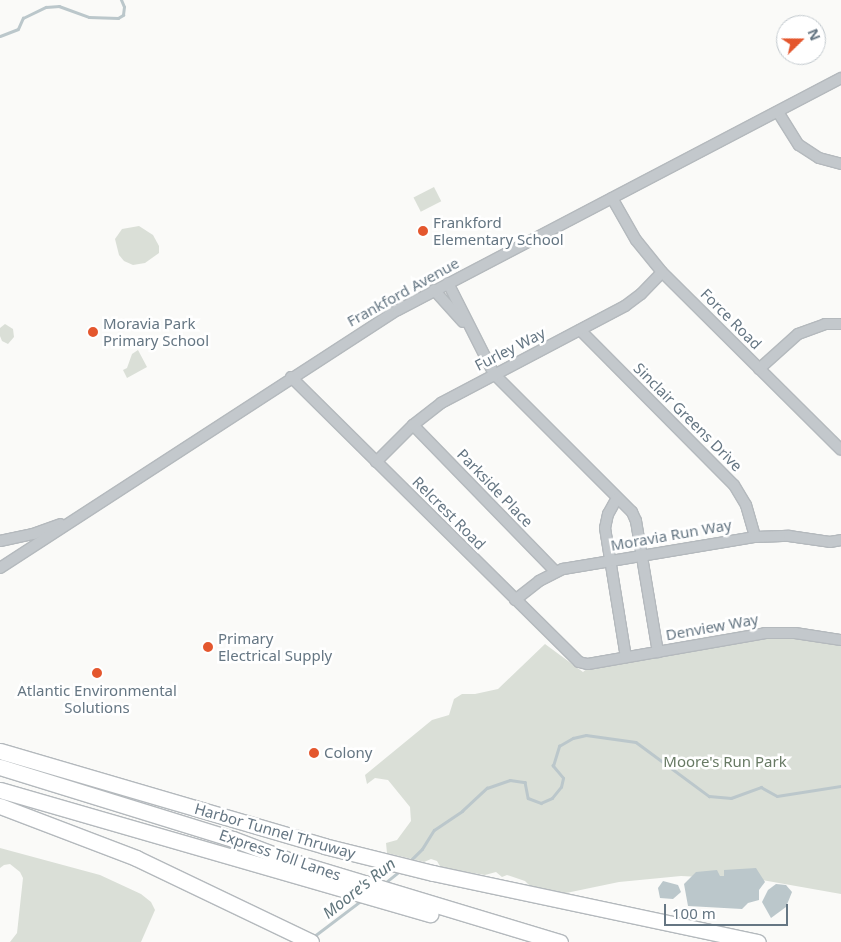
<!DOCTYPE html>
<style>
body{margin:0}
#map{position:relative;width:841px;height:942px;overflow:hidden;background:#fafaf8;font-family:"Noto Sans",sans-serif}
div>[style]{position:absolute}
.green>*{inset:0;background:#dadfd7;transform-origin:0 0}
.water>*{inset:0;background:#bbc7cb}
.stream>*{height:2.5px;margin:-1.25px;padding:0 1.25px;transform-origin:1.25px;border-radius:1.25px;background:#bbc7cb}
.roads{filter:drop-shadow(1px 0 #b4b9bd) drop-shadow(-1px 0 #b4b9bd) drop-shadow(0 1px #b4b9bd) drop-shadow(0 -1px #b4b9bd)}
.minor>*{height:10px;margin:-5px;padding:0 5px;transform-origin:5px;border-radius:5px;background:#c3c8cc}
.highway>*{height:15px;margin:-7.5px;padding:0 7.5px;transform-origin:7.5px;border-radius:7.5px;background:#fff}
.dots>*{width:14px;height:14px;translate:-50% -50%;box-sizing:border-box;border:2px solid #fff;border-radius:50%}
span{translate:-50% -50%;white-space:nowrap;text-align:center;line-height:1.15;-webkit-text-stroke:5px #fff;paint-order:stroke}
.poi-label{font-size:15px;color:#657683}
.left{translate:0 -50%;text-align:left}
.street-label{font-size:15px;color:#657683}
.park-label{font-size:15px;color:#687a64}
.water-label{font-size:16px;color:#60757c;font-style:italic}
.north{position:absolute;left:776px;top:15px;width:50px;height:50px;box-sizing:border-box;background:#fff;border:1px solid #c1c8cd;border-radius:50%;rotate:68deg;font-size:14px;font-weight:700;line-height:20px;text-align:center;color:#657683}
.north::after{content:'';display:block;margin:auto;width:18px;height:22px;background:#e4572e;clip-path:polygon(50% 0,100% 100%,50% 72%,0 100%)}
.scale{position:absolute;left:664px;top:904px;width:124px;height:22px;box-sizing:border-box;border:2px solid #657683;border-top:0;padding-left:6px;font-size:15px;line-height:18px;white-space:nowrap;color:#657683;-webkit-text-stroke:4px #fff;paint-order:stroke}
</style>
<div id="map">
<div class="green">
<i style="left:434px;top:187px;width:16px;height:23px;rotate:63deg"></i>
<i style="clip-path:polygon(139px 226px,153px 235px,159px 246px,159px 253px,145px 263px,133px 265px,124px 261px,119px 255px,115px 239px,122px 229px)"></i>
<i style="clip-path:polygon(5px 324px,13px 329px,14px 337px,8px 344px,2px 341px,0 336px,0 328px)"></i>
<i style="clip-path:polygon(138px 350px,147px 367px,127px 378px,123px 370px,127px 368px,132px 354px)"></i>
<i style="clip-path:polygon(785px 637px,841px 645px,841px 894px,762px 880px,681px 876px,619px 882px,542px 898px,525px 881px,507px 875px,502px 877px,496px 872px,485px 875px,441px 868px,437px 861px,431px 859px,424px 862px,387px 853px,386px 843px,397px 840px,411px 821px,410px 807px,388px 780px,375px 778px,367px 784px,365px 775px,432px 720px,449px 715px,454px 699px,462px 694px,475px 694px,498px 689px,545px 644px,583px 672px,588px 668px,769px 638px)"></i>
<i style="clip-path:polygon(0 848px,100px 875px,141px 894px,151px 902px,155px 910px,141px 942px,10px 942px,17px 933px,23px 878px,20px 872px,10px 864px,4px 865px,0 868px)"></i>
</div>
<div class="water">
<i style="clip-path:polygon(756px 868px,765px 882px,759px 890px,759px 900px,748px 903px,742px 909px,688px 906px,684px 884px,696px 872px,717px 870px,720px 876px,724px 876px,724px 870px)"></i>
<i style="clip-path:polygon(663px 881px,678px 885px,681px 892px,673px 899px,660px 898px,658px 888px)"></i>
<i style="clip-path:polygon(776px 884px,786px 885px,792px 892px,786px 907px,771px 918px,762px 902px,768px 890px)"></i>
</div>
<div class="stream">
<i style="left:0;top:36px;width:19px;rotate:-21deg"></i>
<i style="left:18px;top:29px;width:12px;rotate:-66deg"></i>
<i style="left:23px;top:18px;width:25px;rotate:-26deg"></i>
<i style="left:46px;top:7px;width:13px;rotate:-4deg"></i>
<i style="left:59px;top:6px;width:32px;rotate:20deg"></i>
<i style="left:89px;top:17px;width:29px;rotate:2deg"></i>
<i style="left:118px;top:18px;width:6px;rotate:-31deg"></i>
<i style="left:123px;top:15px;width:8px;rotate:-83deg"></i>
<i style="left:124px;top:7px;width:8px;rotate:-113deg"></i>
<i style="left:409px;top:862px;width:18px;rotate:-45deg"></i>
<i style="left:422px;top:849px;width:22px;rotate:-58deg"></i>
<i style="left:434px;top:830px;width:34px;rotate:-34deg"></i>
<i style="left:462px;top:811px;width:34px;rotate:-43deg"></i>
<i style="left:487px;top:788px;width:24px;rotate:-19deg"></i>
<i style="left:510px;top:780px;width:15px;rotate:8deg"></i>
<i style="left:525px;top:782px;width:16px;rotate:79deg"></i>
<i style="left:528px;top:798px;width:14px;rotate:21deg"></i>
<i style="left:541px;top:803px;width:12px;rotate:-24deg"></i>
<i style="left:552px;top:798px;width:14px;rotate:-51deg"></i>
<i style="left:561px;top:787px;width:9px;rotate:-77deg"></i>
<i style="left:563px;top:778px;width:16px;rotate:-130deg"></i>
<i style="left:553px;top:766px;width:21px;rotate:-73deg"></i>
<i style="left:559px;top:746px;width:16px;rotate:-30deg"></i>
<i style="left:573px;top:738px;width:13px;rotate:-13deg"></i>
<i style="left:586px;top:735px;width:50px;rotate:8deg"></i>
<i style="left:636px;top:742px;width:91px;rotate:36.5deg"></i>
<i style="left:709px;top:796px;width:22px;rotate:5deg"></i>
<i style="left:731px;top:798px;width:32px;rotate:-20deg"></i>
<i style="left:761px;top:787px;width:18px;rotate:29deg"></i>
<i style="left:777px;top:796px;width:65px;rotate:-8.9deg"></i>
<i style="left:385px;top:883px;width:19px;rotate:-39deg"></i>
<i style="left:313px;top:937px;width:61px;rotate:-37.1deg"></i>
</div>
<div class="roads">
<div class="minor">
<i style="left:778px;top:112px;width:39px;rotate:58deg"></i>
<i style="left:799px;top:145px;width:24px;rotate:33deg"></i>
<i style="left:819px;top:158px;width:23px;rotate:15deg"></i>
<i style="left:612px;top:198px;width:48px;rotate:60.3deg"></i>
<i style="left:636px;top:240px;width:41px;rotate:50.9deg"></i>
<i style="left:662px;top:272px;width:252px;rotate:44.8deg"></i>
<i style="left:448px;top:283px;width:102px;rotate:63.2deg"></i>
<i style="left:494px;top:374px;width:195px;rotate:45deg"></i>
<i style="left:632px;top:512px;width:10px;rotate:66deg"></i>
<i style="left:636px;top:521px;width:133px;rotate:80.5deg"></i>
<i style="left:434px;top:290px;width:43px;rotate:47.8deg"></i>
<i style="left:580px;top:330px;width:218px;rotate:45.2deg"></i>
<i style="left:734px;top:485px;width:23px;rotate:59deg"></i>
<i style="left:746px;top:505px;width:33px;rotate:74deg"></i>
<i style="left:759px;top:369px;width:52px;rotate:-41.9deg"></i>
<i style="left:798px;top:334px;width:29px;rotate:-20deg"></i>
<i style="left:825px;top:324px;width:16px"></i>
<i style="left:291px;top:377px;width:405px;rotate:44.7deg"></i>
<i style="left:579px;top:662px;width:9px;rotate:13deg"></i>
<i style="left:588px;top:664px;width:180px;rotate:-9.9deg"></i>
<i style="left:765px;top:633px;width:30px"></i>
<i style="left:795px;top:633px;width:47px;rotate:8.7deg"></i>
<i style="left:413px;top:425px;width:205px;rotate:45.8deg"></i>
<i style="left:376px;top:462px;width:52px;rotate:-45deg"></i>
<i style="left:413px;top:425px;width:36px;rotate:-38deg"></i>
<i style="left:441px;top:403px;width:208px;rotate:-27.8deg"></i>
<i style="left:625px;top:306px;width:20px;rotate:-37deg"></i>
<i style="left:641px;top:294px;width:30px;rotate:-46deg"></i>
<i style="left:617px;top:498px;width:18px;rotate:119deg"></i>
<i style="left:608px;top:514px;width:14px;rotate:102deg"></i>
<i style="left:605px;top:528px;width:131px;rotate:80.8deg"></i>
<i style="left:0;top:541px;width:34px;rotate:-12deg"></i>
<i style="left:33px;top:534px;width:29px;rotate:-20deg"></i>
<i style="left:0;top:568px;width:474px;rotate:-33deg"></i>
<i style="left:398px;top:310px;width:500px;rotate:-27.64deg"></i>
<i style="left:515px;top:600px;width:31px;rotate:-38deg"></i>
<i style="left:539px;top:581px;width:27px;rotate:-27deg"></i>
<i style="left:563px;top:569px;width:195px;rotate:-9.5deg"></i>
<i style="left:755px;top:537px;width:34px;rotate:-2deg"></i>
<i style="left:789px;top:536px;width:41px;rotate:8.3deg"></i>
<i style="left:830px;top:542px;width:11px;rotate:-10deg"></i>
</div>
<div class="highway">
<i style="left:0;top:751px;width:338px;rotate:16.3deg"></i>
<i style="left:324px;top:846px;width:112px;rotate:13.9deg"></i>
<i style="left:433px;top:873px;width:332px;rotate:12deg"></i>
<i style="left:0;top:767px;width:244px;rotate:17.2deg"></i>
<i style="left:233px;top:839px;width:62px;rotate:20.8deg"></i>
<i style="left:291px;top:861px;width:281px;rotate:16.8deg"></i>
<i style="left:0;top:790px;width:448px;rotate:16.1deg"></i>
<i style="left:0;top:806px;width:146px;rotate:20.9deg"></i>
<i style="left:136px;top:858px;width:194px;rotate:25.6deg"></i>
</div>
</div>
<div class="dots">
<i style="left:423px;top:231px;background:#e4572e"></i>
<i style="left:93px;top:332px;background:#e4572e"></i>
<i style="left:208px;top:647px;background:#e4572e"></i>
<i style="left:97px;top:673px;background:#e4572e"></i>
<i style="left:314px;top:753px;background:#e4572e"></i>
</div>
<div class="poi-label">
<span class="left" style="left:433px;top:231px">Frankford<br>Elementary School</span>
<span class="left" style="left:103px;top:332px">Moravia Park<br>Primary School</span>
<span class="left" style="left:218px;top:647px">Primary<br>Electrical Supply</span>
<span style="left:97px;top:699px">Atlantic Environmental<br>Solutions</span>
<span class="left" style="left:324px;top:753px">Colony</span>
</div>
<div class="street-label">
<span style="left:403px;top:292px;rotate:-29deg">Frankford Avenue</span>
<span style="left:731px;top:319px;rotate:45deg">Force Road</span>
<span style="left:510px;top:349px;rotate:-27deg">Furley Way</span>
<span style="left:688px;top:417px;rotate:45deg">Sinclair Greens Drive</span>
<span style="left:495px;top:488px;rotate:46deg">Parkside Place</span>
<span style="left:449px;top:513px;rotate:45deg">Relcrest Road</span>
<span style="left:671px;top:535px;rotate:-10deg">Moravia Run Way</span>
<span style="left:712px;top:627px;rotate:-10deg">Denview Way</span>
<span style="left:275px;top:831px;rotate:16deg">Harbor Tunnel Thruway</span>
<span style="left:280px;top:855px;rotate:19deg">Express Toll Lanes</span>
</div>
<div class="park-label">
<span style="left:725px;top:762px">Moore's Run Park</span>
</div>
<div class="water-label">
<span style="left:359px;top:888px;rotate:-38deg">Moore's Run</span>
</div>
<div class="north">N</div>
<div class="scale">100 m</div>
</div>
